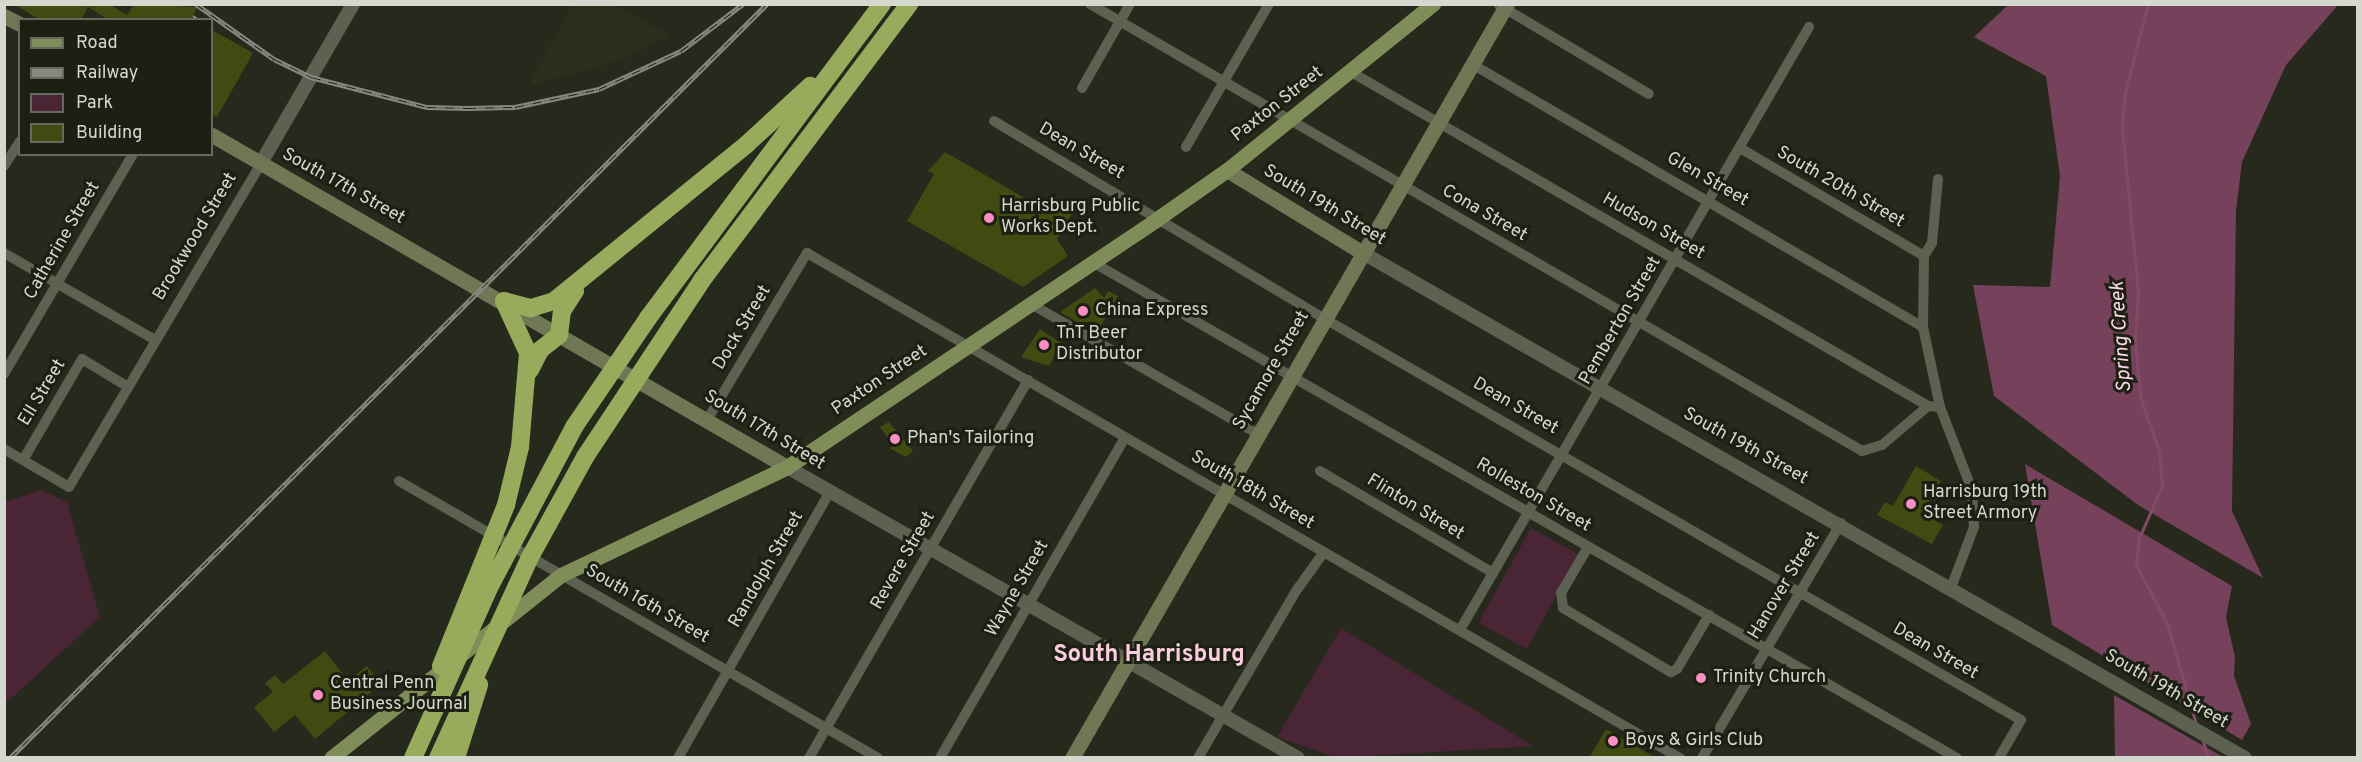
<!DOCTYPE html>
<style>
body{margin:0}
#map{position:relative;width:2362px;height:762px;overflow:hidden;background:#26291c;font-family:Overpass,sans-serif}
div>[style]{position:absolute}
.built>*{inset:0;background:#2b301c}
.green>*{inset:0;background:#492536;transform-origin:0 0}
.forest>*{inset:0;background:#76415b}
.stream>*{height:3px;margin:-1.5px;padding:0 1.5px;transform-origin:1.5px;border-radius:1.5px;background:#814b66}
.building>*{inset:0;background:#3f4b11}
.minor>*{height:10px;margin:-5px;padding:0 5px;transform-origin:5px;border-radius:5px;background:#5d6152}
.tertiary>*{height:14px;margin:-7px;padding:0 7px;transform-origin:7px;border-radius:7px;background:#5d6152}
.secondary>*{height:15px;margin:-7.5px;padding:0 7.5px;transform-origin:7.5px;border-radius:7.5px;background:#6f7755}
.primary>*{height:15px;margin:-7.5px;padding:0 7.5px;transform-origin:7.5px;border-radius:7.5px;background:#808d59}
.motorway>*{height:18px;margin:-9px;padding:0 9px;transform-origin:9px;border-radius:9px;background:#98ab5d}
.rail>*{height:5px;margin-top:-2.5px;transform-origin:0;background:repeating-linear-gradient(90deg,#1c2012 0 9px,#86897f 0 18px);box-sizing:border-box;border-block:2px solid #86897f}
.dots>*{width:16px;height:16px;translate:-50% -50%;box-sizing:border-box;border:3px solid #1c2012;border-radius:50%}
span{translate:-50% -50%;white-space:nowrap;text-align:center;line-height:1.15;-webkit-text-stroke:6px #1c2012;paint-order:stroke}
.street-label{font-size:18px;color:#d5d8cf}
.poi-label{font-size:18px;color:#d5d8cf}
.left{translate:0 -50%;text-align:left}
.water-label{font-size:20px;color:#fbd7e7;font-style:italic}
.district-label{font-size:24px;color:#fbcbe0;font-weight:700}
.frame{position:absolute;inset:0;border:6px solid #d5d8cf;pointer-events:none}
.legend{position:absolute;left:18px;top:18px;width:195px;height:138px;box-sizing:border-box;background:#1c2012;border:2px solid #666a5e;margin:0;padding:8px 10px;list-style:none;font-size:18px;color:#d5d8cf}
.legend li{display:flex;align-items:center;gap:12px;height:30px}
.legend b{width:30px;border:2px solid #666a5e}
</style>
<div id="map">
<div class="built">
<i style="clip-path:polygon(573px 4px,614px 5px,670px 35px,624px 59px,529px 86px)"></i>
</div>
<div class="green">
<i style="clip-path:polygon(41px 490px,67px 502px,100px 617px,5px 704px,5px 502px)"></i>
<i style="left:1531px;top:528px;width:55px;height:108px;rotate:29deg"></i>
<i style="clip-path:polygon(1341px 628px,1533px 746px,1338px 758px,1277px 737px)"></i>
</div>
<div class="forest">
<i style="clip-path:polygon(2008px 5px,2338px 5px,2286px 65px,2242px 162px,2236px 211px,2232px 511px,2263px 578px,2138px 505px,1994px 396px,1973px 285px,2050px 287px,2060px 176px,2046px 76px,1974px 37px)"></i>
<i style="clip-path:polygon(2025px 464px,2232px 586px,2226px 617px,2235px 657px,2234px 676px,2251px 724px,2242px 740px,2052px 625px)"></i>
<i style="clip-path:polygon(2114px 695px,2223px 757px,2115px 757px)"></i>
</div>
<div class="stream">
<i style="left:2148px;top:4px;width:91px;rotate:104.6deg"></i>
<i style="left:2125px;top:92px;width:36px;rotate:95deg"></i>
<i style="left:2122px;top:128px;width:164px;rotate:84.4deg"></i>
<i style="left:2138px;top:291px;width:49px;rotate:93.5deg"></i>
<i style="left:2135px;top:340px;width:57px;rotate:85deg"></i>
<i style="left:2140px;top:397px;width:57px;rotate:70.6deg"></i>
<i style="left:2159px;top:451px;width:35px;rotate:85deg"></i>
<i style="left:2162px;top:486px;width:57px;rotate:113.9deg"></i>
<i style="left:2139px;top:538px;width:27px;rotate:96deg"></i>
<i style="left:2136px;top:565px;width:66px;rotate:61.9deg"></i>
<i style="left:2167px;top:623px;width:105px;rotate:74deg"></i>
<i style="left:2202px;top:738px;width:21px;rotate:73deg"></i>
</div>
<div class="building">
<i style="clip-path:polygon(14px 4px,109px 4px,127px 15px,134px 4px,197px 7px,191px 20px,109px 20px,88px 7px,81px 20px,40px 20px)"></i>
<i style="clip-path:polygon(212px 30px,253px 53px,217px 117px,212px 114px)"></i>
<i style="clip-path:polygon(945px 152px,1044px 209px,1051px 195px,1075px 208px,1057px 239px,1068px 256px,1023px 287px,907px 221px,934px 174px,928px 171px)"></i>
<i style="clip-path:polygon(1095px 288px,1104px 298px,1108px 291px,1118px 296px,1097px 333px,1060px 312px)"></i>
<i style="clip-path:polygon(1040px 329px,1061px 343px,1049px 366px,1021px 357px)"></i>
<i style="clip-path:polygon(889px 422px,913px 451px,906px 457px,889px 448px,893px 446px,880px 427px)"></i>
<i style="clip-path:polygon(1916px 466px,1941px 481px,1922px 513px,1943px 525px,1932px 544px,1877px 515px,1885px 502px,1893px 506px)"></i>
<i style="clip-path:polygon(325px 651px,348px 681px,367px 666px,381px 684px,315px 739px,295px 715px,274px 732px,254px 707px,273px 692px,265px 683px,275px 675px,283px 684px)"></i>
<i style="clip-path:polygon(1606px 729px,1656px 758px,1589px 758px)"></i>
</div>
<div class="minor">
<i style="left:1090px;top:4px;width:892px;rotate:30.07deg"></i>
<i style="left:1862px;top:451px;width:21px;rotate:-17deg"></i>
<i style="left:1882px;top:445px;width:60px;rotate:-40.3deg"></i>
<i style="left:1499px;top:5px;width:174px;rotate:30.7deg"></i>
<i style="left:1472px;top:64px;width:522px;rotate:30.25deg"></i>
<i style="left:1351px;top:72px;width:667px;rotate:30.06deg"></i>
<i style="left:1928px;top:406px;width:12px;rotate:5deg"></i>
<i style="left:1082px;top:88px;width:97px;rotate:-60.3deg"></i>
<i style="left:994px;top:121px;width:386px;rotate:30.9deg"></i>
<i style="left:1325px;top:319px;width:803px;rotate:29.95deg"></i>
<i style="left:2021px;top:720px;width:44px;rotate:120.1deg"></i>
<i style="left:1186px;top:147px;width:165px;rotate:-59.9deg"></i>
<i style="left:1740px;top:148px;width:213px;rotate:30.4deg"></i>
<i style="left:4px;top:166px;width:30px;rotate:-57deg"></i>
<i style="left:1938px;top:179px;width:64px;rotate:95.4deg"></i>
<i style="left:1932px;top:243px;width:15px;rotate:122deg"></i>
<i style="left:1924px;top:256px;width:71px;rotate:90.8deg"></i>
<i style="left:1923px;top:327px;width:82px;rotate:78deg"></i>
<i style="left:1940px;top:407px;width:89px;rotate:68.9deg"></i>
<i style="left:1972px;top:490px;width:37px;rotate:87deg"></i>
<i style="left:1974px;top:527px;width:65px;rotate:110.7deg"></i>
<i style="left:4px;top:253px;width:174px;rotate:29.9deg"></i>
<i style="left:1094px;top:263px;width:995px;rotate:29.84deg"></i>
<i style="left:1031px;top:304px;width:262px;rotate:29.8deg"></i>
<i style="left:4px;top:374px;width:255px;rotate:-59.6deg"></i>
<i style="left:707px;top:420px;width:195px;rotate:-59.1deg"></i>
<i style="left:807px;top:253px;width:1009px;rotate:30.05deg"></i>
<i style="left:4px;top:449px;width:75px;rotate:30.3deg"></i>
<i style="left:69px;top:487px;width:377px;rotate:-59.3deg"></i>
<i style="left:23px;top:460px;width:117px;rotate:-59.7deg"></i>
<i style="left:82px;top:359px;width:54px;rotate:31.3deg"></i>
<i style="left:1320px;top:471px;width:201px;rotate:30.5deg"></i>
<i style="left:399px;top:481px;width:553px;rotate:30.04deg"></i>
<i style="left:1588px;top:547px;width:53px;rotate:120.4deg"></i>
<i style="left:1561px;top:593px;width:15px;rotate:82deg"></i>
<i style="left:1563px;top:608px;width:126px;rotate:30.7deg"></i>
<i style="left:1671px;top:672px;width:7px;rotate:-27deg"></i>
<i style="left:1677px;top:669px;width:63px;rotate:-59.3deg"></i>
<i style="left:1460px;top:630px;width:697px;rotate:-59.94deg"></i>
<i style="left:678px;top:758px;width:306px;rotate:-60.3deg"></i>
<i style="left:809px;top:758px;width:437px;rotate:-59.9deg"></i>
<i style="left:940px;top:758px;width:370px;rotate:-60deg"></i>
<i style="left:1198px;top:758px;width:194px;rotate:-59.6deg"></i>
<i style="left:1296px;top:591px;width:48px;rotate:-54.3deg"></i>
<i style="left:1702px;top:758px;width:273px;rotate:-59.4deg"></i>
</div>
<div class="tertiary">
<i style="left:261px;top:163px;width:184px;rotate:-59.9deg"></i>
<i style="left:1363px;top:253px;width:1016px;rotate:29.79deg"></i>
<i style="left:787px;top:467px;width:588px;rotate:29.66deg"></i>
</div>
<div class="secondary">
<i style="left:4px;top:16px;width:18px;rotate:27deg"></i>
<i style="left:212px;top:135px;width:664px;rotate:30deg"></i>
<i style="left:1227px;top:170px;width:159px;rotate:31.4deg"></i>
<i style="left:1072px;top:758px;width:870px;rotate:-60.02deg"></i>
</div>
<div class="primary">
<i style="left:331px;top:758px;width:294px;rotate:-38.5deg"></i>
<i style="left:561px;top:575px;width:250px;rotate:-25.5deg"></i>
<i style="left:787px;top:467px;width:445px;rotate:-33.8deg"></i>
<i style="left:1157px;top:219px;width:85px;rotate:-35deg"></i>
<i style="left:1227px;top:170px;width:265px;rotate:-38.9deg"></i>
</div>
<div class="motorway">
<i style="left:504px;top:301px;width:28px;rotate:15deg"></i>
<i style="left:531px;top:308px;width:24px;rotate:-17deg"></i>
<i style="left:554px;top:301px;width:249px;rotate:-39.1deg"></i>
<i style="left:747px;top:144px;width:86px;rotate:-42.6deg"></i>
<i style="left:530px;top:370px;width:22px;rotate:-63deg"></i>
<i style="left:540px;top:350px;width:24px;rotate:-38deg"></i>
<i style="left:559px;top:335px;width:24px;rotate:-83deg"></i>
<i style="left:562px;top:311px;width:24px;rotate:-57deg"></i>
<i style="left:441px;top:666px;width:174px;rotate:-68deg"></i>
<i style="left:506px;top:505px;width:60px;rotate:-76.4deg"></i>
<i style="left:520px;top:447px;width:94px;rotate:-85.1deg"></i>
<i style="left:528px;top:353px;width:57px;rotate:-114.8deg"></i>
<i style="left:413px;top:758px;width:191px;rotate:-65.9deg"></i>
<i style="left:491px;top:584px;width:178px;rotate:-62.1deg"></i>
<i style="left:574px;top:427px;width:132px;rotate:-55.8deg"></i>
<i style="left:648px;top:318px;width:392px;rotate:-53.3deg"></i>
<i style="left:438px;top:758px;width:219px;rotate:-65.4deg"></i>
<i style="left:529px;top:559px;width:116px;rotate:-61.2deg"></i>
<i style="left:585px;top:457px;width:212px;rotate:-56.5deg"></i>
<i style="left:702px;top:280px;width:345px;rotate:-53.1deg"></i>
<i style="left:456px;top:758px;width:77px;rotate:-72.5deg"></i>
</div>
<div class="rail">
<i style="left:196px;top:4px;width:95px;rotate:35.2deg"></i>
<i style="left:274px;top:59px;width:41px;rotate:25.9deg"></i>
<i style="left:311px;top:77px;width:120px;rotate:14.5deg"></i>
<i style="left:427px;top:107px;width:40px;rotate:1.4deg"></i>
<i style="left:467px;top:108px;width:48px;rotate:-1.2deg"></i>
<i style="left:515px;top:107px;width:86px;rotate:-12.1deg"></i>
<i style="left:599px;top:89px;width:90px;rotate:-24.9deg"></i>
<i style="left:681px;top:51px;width:78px;rotate:-37.2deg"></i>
<i style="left:192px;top:17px;width:6px;rotate:31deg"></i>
<i style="left:10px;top:758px;width:1068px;rotate:-44.89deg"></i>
</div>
<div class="dots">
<i style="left:989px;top:218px;background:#fb8fc4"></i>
<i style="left:1083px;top:311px;background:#fb8fc4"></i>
<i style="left:1044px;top:345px;background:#fb8fc4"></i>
<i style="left:895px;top:439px;background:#fb8fc4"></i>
<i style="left:1911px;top:504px;background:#fb8fc4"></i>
<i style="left:1701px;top:678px;background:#fb8fc4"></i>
<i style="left:318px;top:695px;background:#fb8fc4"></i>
<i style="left:1613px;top:741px;background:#fb8fc4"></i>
</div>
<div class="street-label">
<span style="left:1278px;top:105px;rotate:-38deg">Paxton Street</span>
<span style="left:1081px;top:152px;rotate:30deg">Dean Street</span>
<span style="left:1707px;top:180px;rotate:30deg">Glen Street</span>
<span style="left:343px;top:187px;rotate:29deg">South 17th Street</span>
<span style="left:1840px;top:188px;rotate:30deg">South 20th Street</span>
<span style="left:1324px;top:206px;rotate:31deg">South 19th Street</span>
<span style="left:1484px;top:214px;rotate:30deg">Cona Street</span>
<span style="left:1653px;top:227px;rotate:30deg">Hudson Street</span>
<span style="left:196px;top:237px;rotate:-59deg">Brookwood Street</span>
<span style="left:63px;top:241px;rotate:-60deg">Catherine Street</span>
<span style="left:1621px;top:321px;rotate:-60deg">Pemberton Street</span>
<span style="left:743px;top:328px;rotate:-59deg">Dock Street</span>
<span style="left:1272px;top:371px;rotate:-60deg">Sycamore Street</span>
<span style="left:880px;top:381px;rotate:-34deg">Paxton Street</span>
<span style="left:43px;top:393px;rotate:-59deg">Ell Street</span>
<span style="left:1515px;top:407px;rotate:30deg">Dean Street</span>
<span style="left:764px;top:431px;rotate:31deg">South 17th Street</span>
<span style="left:1745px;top:447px;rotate:29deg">South 19th Street</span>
<span style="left:1252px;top:491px;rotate:30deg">South 18th Street</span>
<span style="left:1533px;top:496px;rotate:30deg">Rolleston Street</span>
<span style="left:1415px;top:508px;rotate:31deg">Flinton Street</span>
<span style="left:904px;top:561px;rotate:-60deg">Revere Street</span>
<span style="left:767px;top:570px;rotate:-60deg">Randolph Street</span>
<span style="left:1785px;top:586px;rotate:-59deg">Hanover Street</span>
<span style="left:1018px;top:589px;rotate:-60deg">Wayne Street</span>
<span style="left:647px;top:605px;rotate:30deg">South 16th Street</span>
<span style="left:1935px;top:652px;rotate:30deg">Dean Street</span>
<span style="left:2166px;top:690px;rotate:30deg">South 19th Street</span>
</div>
<div class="poi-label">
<span class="left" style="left:1001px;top:218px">Harrisburg Public<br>Works Dept.</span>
<span class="left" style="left:1095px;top:311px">China Express</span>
<span class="left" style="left:1056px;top:345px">TnT Beer<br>Distributor</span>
<span class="left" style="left:907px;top:439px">Phan's Tailoring</span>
<span class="left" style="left:1923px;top:504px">Harrisburg 19th<br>Street Armory</span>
<span class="left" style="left:1713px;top:678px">Trinity Church</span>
<span class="left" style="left:330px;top:695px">Central Penn<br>Business Journal</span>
<span class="left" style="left:1625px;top:741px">Boys &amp; Girls Club</span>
</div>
<div class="water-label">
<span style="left:2122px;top:337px;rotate:-94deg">Spring Creek</span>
</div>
<div class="district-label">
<span style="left:1149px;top:656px">South Harrisburg</span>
</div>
<div class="frame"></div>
<ul class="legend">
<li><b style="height:8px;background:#808d59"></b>Road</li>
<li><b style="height:8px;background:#86897f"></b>Railway</li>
<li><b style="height:16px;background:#492536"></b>Park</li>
<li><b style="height:16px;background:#3f4b11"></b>Building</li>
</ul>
</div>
